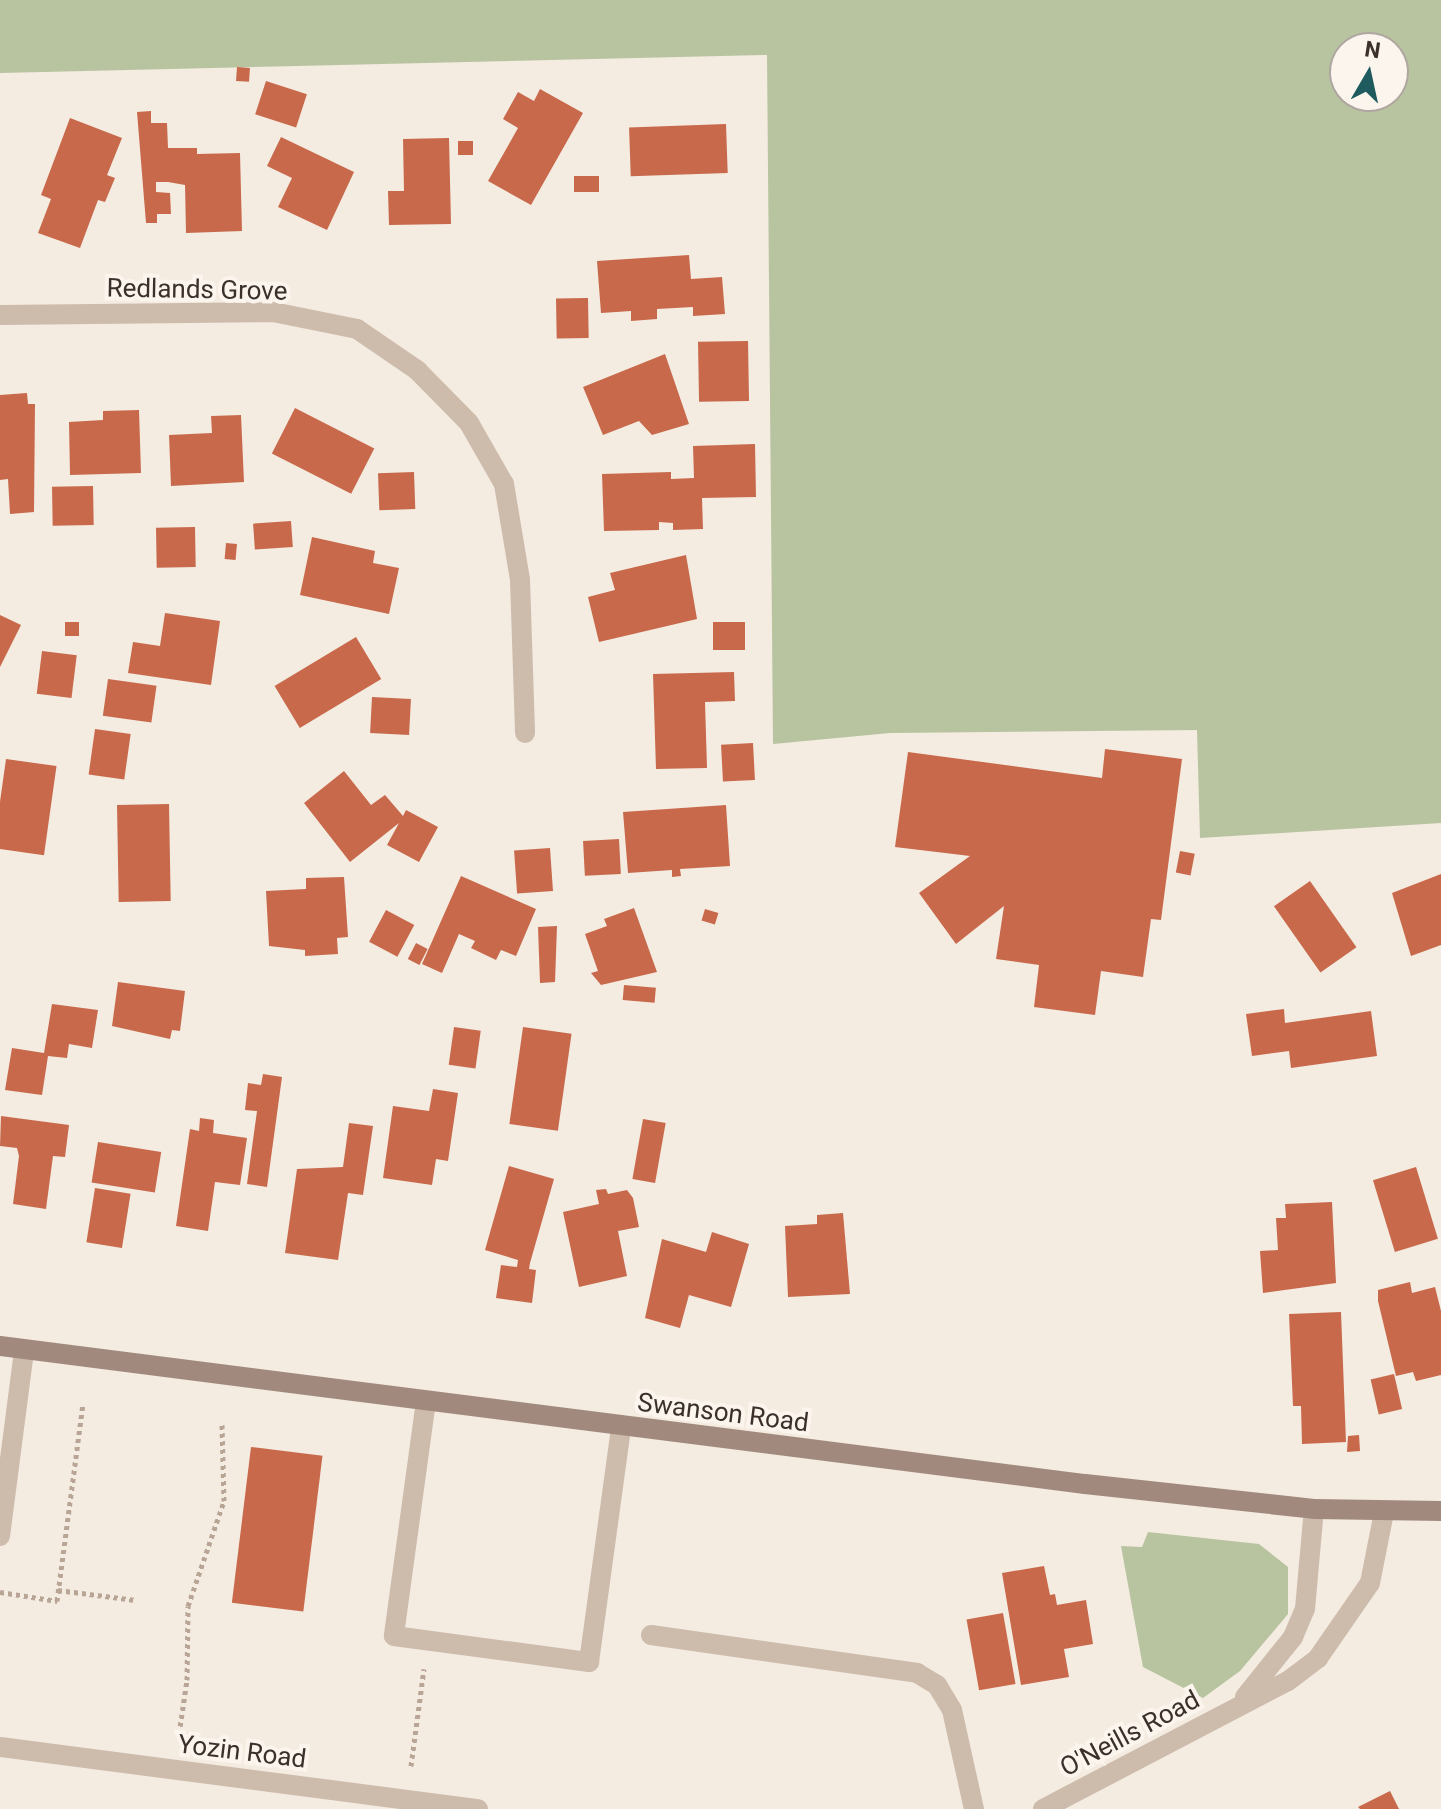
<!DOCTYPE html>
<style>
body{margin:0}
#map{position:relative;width:1441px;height:1809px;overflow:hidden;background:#f4ebe1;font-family:Roboto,sans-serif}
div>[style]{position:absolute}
.green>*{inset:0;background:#b8c4a0}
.building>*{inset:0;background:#c8694b;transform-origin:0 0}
.path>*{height:5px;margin-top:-2.5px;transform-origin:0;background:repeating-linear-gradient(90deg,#b9a596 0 4px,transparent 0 8px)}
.lane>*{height:20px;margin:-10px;padding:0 10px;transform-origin:10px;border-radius:10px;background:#cdbbac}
.street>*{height:20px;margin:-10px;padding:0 10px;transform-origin:10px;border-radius:10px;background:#cdbbac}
.secondary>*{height:20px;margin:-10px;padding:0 10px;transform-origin:10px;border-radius:10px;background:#a18a7d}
span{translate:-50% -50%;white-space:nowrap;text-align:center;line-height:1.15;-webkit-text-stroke:8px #fbf5ee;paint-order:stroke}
.street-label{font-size:26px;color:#3b302b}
.north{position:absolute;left:1329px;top:32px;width:80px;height:80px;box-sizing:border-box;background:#fbf5ee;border:2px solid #aea6a0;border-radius:50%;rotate:9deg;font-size:22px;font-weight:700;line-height:32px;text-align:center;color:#3b302b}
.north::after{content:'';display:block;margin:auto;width:28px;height:36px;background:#1f5a5e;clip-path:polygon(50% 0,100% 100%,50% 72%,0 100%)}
</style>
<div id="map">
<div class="green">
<i style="clip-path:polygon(evenodd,0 0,1441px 0,1441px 823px,1200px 838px,1197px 730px,890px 733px,773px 744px,767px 55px,0 73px,0 0,1345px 48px,1393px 48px,1393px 96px,1345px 96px,1345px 48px)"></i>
<i style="clip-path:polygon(1148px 1532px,1259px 1544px,1288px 1567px,1288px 1614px,1240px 1671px,1203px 1698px,1143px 1667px,1121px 1546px,1142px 1547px)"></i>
</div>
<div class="building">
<i style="left:237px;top:67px;width:13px;height:14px;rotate:4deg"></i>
<i style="left:266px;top:81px;width:43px;height:35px;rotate:18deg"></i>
<i style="clip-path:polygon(540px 89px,583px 113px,531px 205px,488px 181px,518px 128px,503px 119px,518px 92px,534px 101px)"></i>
<i style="clip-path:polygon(151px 111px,151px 123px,167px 123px,168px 148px,197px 148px,197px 154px,240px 153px,242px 231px,186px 233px,185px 185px,168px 182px,156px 182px,156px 192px,170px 193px,171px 214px,157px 214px,157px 223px,146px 223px,137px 112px)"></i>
<i style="clip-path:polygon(70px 118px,122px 138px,107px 175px,115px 178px,105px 202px,98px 200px,80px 248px,38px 233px,51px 199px,41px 195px)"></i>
<i style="left:726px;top:124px;width:49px;height:97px;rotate:88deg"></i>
<i style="clip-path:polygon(281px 137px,354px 172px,327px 230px,278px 207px,292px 178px,267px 166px)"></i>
<i style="clip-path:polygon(449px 138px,451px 224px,389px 225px,388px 191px,404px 191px,403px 139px)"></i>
<i style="left:458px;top:141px;width:15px;height:14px"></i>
<i style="left:574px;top:176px;width:25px;height:16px"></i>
<i style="clip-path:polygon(689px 255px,691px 279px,722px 277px,725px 314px,693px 316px,693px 307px,657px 309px,657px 319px,631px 321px,631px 311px,601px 313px,597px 261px)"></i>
<i style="left:588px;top:298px;width:40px;height:32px;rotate:89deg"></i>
<i style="left:748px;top:341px;width:60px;height:50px;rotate:89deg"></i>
<i style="clip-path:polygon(665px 354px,689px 424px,652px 435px,639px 421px,603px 435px,583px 387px)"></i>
<i style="clip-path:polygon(27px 393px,28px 404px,35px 404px,34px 512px,10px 514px,8px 479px,0 480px,0 395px)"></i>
<i style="left:295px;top:408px;width:89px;height:51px;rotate:27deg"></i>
<i style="clip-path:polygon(139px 410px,141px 473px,70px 475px,69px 422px,103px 420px,103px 411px)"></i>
<i style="clip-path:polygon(241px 415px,244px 482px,171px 486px,169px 435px,212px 433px,211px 416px)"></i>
<i style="clip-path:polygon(755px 444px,756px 497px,702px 498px,703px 529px,673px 530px,673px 523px,659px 522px,659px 530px,604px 531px,602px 474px,671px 472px,671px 479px,694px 478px,693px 446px)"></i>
<i style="left:414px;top:472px;width:37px;height:36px;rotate:88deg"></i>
<i style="left:93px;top:486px;width:39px;height:41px;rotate:89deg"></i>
<i style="left:291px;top:521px;width:26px;height:38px;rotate:86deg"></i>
<i style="left:195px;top:527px;width:40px;height:39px;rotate:89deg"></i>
<i style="clip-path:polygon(312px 537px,375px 551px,373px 563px,399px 568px,389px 614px,300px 595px)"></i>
<i style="left:226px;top:543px;width:11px;height:16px;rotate:5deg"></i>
<i style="clip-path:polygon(686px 555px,697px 619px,599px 642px,588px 597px,615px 590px,610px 573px)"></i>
<i style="clip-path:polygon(165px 613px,220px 621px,211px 685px,128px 673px,133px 642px,160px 646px)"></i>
<i style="clip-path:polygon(0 615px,21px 625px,0 667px)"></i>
<i style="left:65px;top:622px;width:14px;height:14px"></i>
<i style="left:713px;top:622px;width:32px;height:28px"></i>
<i style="left:356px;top:637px;width:49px;height:95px;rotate:59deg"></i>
<i style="left:42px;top:651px;width:35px;height:43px;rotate:7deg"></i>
<i style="clip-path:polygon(734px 672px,735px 701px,705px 702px,707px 768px,656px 769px,653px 674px)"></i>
<i style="left:108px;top:679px;width:49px;height:37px;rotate:8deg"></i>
<i style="left:372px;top:697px;width:39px;height:36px;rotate:3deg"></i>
<i style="left:95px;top:729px;width:36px;height:46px;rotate:8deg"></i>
<i style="left:753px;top:743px;width:37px;height:32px;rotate:87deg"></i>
<i style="clip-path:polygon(1105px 749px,1182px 759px,1161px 920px,1151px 919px,1143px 977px,1101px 971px,1095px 1015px,1034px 1007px,1039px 965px,996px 959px,1004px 906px,956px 944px,919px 893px,970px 856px,895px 847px,908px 752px,1102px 778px)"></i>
<i style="left:6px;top:759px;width:51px;height:90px;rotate:8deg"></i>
<i style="clip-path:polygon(344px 771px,371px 805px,385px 795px,403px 816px,406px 810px,438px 827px,419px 862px,387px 845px,399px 823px,350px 862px,304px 803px)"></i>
<i style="left:169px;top:804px;width:97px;height:52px;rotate:89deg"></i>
<i style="clip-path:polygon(726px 805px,730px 866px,680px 869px,681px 876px,672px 877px,672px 870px,628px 873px,623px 812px)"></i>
<i style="left:619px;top:839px;width:35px;height:36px;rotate:87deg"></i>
<i style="left:550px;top:848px;width:43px;height:36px;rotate:86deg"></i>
<i style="left:1180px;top:851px;width:15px;height:22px;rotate:11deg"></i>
<i style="clip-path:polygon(1441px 874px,1441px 945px,1411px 956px,1392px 893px)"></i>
<i style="clip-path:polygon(461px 876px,536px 909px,516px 956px,501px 950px,496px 960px,471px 948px,475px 941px,459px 934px,442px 973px,422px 964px)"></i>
<i style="clip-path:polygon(344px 877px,348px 937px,337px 938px,338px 954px,305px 956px,305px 950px,269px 946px,266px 891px,306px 889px,306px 878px)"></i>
<i style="left:1310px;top:881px;width:81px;height:44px;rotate:55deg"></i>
<i style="clip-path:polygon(634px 908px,657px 972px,601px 985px,591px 973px,598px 971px,585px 934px,607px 926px,604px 919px)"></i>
<i style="left:705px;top:909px;width:14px;height:12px;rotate:17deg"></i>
<i style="left:386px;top:910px;width:32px;height:36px;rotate:28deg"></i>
<i style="clip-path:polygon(557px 926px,555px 982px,540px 983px,538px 927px)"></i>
<i style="left:416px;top:943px;width:13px;height:18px;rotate:27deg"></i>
<i style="clip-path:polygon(118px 982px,185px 991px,180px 1031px,172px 1030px,170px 1039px,112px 1026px)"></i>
<i style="left:624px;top:985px;width:32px;height:15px;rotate:5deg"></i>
<i style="clip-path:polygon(52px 1004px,98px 1010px,92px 1048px,69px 1044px,67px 1058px,48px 1056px,42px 1095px,5px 1090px,12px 1048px,44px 1053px)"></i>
<i style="clip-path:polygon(1284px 1009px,1285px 1023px,1371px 1011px,1377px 1056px,1291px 1068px,1289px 1051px,1252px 1056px,1246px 1014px)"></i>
<i style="left:454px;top:1027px;width:27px;height:38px;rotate:8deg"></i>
<i style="left:523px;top:1027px;width:49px;height:98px;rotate:8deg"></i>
<i style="clip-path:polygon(263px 1074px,282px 1077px,267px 1187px,247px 1184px,257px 1111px,245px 1110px,248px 1083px,261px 1085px)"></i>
<i style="clip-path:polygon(433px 1089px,458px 1093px,448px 1161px,436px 1159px,432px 1185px,383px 1178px,393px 1106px,429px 1111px)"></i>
<i style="clip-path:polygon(1px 1116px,69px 1125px,65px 1157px,53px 1156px,46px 1209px,13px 1204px,19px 1156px,17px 1148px,0 1146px)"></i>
<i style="clip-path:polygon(200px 1118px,214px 1120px,213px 1133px,247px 1138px,240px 1185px,215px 1182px,208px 1231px,176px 1226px,190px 1129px,199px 1131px)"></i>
<i style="left:643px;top:1119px;width:23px;height:61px;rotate:10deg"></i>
<i style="clip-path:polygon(349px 1123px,373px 1126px,363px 1195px,348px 1193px,338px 1260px,285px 1253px,297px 1169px,343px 1167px)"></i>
<i style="left:98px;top:1142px;width:64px;height:41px;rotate:9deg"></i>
<i style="clip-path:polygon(509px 1166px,554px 1179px,530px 1263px,529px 1269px,536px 1270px,532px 1303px,496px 1298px,501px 1265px,517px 1267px,518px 1260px,485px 1250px)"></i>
<i style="left:1416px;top:1167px;width:75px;height:45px;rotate:73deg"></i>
<i style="left:95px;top:1188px;width:36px;height:55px;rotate:9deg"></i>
<i style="clip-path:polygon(606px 1189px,608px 1194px,627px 1190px,633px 1198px,639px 1227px,618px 1231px,627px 1276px,579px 1287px,563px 1212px,599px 1204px,596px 1190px)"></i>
<i style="clip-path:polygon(1332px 1202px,1336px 1283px,1263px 1293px,1260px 1251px,1278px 1250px,1276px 1218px,1286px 1218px,1285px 1204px)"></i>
<i style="clip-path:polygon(843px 1213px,850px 1294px,788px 1297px,785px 1226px,817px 1224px,817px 1215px)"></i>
<i style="clip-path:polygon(712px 1232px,749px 1244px,731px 1307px,689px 1295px,680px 1328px,645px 1318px,662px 1239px,706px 1252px)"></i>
<i style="clip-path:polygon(1410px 1282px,1412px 1293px,1435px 1287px,1441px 1311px,1441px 1375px,1416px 1381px,1413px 1372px,1396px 1376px,1378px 1301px,1378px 1290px)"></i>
<i style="clip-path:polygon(1341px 1312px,1346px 1442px,1302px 1444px,1301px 1406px,1293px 1406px,1289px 1314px)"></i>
<i style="left:1394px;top:1374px;width:36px;height:24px;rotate:77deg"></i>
<i style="clip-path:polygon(1359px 1435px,1360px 1451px,1347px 1452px,1348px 1436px)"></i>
<i style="left:251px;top:1447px;width:72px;height:157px;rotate:7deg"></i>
<i style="clip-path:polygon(1044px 1566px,1050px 1595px,1055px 1594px,1057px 1605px,1086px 1600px,1093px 1644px,1064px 1649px,1069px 1677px,1021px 1685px,1002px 1573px)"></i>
<i style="left:1003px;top:1613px;width:72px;height:37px;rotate:80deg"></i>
<i style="clip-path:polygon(1390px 1791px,1399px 1809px,1360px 1809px,1358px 1807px)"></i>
</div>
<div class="path">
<i style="left:58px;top:1590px;width:78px;rotate:7.4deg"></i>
<i style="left:0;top:1592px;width:58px;rotate:9deg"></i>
<i style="left:57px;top:1601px;width:199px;rotate:-82.5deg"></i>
<i style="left:179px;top:1734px;width:55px;rotate:-81.6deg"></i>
<i style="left:187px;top:1680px;width:74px;rotate:-89.2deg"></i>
<i style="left:188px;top:1606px;width:111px;rotate:-71.1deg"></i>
<i style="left:224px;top:1501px;width:79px;rotate:-91.5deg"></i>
<i style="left:411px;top:1766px;width:98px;rotate:-82.4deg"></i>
</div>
<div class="lane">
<i style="left:426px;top:1401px;width:237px;rotate:97.8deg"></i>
<i style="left:394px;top:1636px;width:197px;rotate:7.6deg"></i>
<i style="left:589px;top:1662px;width:237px;rotate:-82.2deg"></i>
<i style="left:0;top:1536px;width:188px;rotate:-82.6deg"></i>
<i style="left:651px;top:1635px;width:269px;rotate:8.1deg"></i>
<i style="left:917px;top:1673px;width:23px;rotate:31deg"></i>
<i style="left:937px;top:1685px;width:29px;rotate:59deg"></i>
<i style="left:952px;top:1710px;width:101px;rotate:77.5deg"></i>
</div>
<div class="street">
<i style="left:0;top:315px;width:273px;rotate:-0.6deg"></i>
<i style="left:273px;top:312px;width:86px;rotate:11.4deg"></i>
<i style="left:357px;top:329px;width:73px;rotate:34.3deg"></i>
<i style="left:417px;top:370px;width:74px;rotate:45.5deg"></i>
<i style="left:469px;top:423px;width:70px;rotate:60.2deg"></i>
<i style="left:504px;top:484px;width:97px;rotate:80.5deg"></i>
<i style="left:520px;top:580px;width:153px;rotate:88.1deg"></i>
<i style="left:1245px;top:1697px;width:77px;rotate:-51.3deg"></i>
<i style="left:1293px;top:1637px;width:30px;rotate:-67deg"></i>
<i style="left:1305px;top:1609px;width:100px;rotate:-84.9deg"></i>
<i style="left:0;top:1747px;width:482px;rotate:7.4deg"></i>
<i style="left:1043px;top:1809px;width:276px;rotate:-27.6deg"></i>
<i style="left:1288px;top:1681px;width:38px;rotate:-37deg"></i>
<i style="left:1318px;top:1658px;width:91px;rotate:-55.3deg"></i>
<i style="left:1370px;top:1583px;width:72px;rotate:-78.8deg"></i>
</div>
<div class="secondary">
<i style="left:0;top:1346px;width:1094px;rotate:7.25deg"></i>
<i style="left:1085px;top:1484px;width:230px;rotate:6.2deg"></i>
<i style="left:1314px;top:1509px;width:127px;rotate:0.9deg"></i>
</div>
<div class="street-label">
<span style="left:197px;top:290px;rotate:1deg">Redlands Grove</span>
<span style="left:723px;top:1413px;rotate:7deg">Swanson Road</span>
<span style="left:1130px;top:1734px;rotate:-28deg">O'Neills Road</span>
<span style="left:242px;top:1752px;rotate:7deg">Yozin Road</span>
</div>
<div class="north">N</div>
</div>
